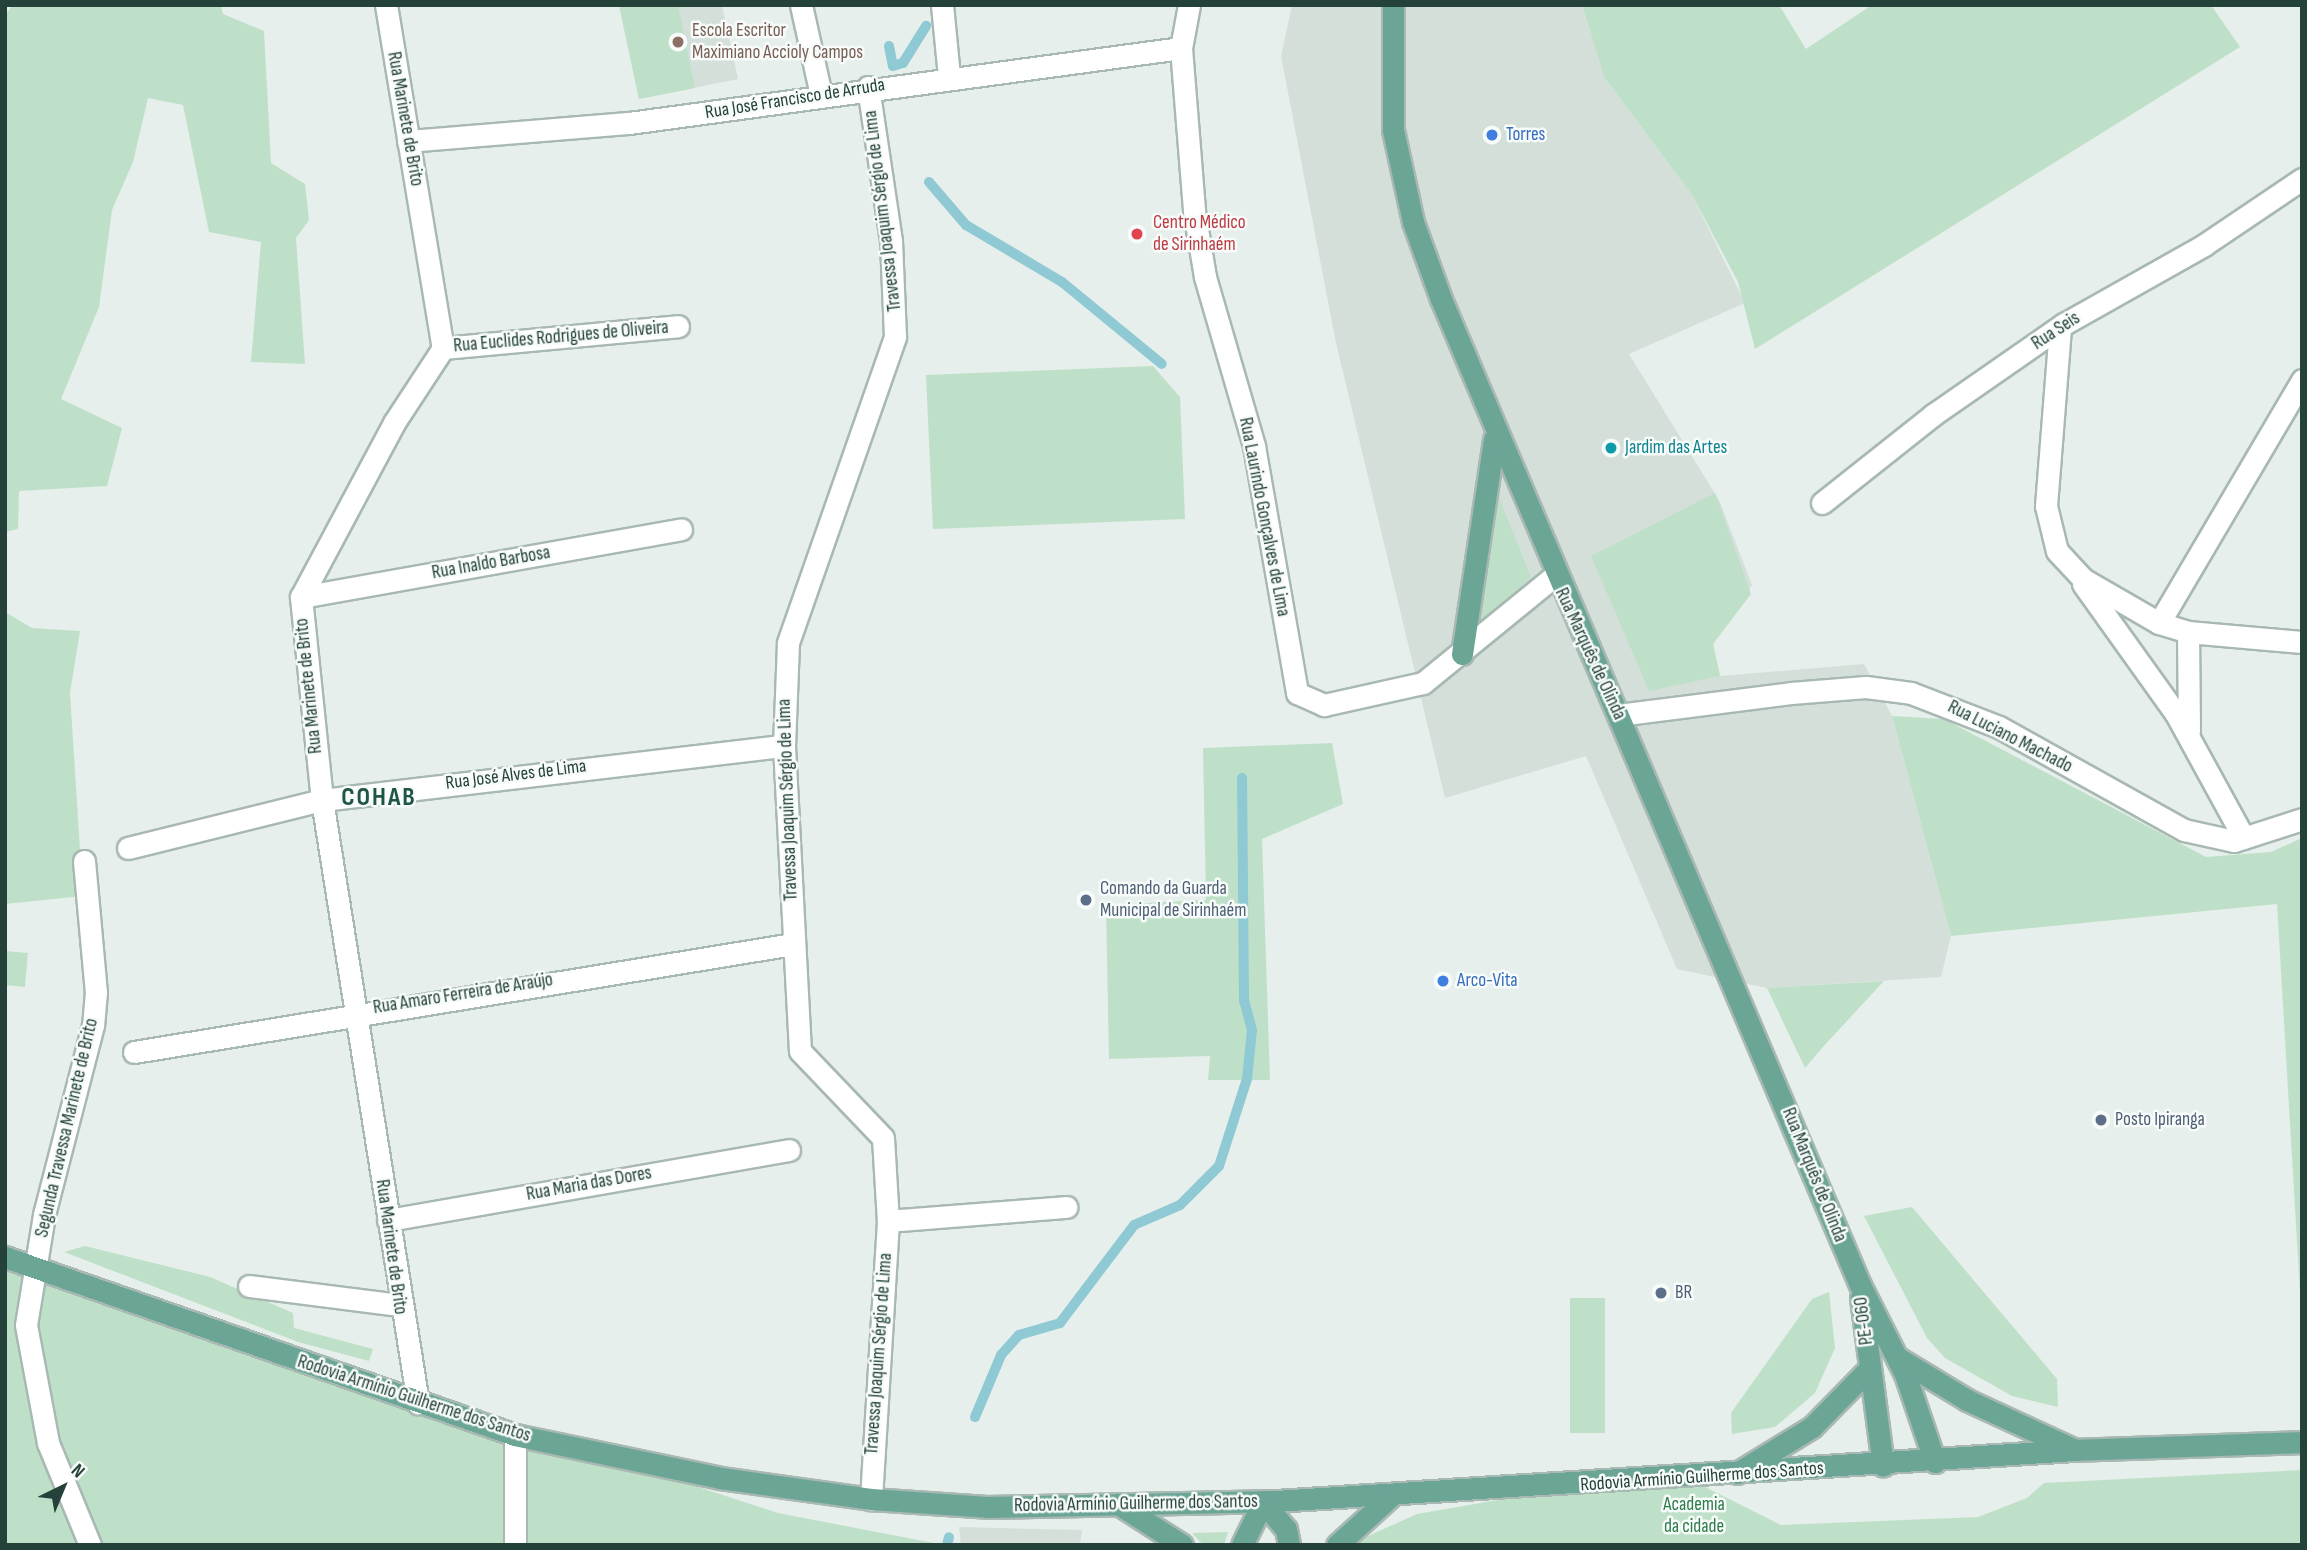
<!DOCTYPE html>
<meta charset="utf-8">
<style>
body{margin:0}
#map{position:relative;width:2307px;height:1550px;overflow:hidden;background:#e6efeb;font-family:"Sofia Sans Condensed",sans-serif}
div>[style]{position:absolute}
.built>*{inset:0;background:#d4dfda}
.green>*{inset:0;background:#bfe0c8;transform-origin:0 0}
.stream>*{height:10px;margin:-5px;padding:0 5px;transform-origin:5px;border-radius:5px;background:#8ec9d4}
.roads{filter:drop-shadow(2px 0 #a8b8b2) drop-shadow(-2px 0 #a8b8b2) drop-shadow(0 2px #a8b8b2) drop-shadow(0 -2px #a8b8b2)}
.minor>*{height:21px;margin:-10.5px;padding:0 10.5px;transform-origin:10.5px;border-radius:10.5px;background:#fff}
.major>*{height:21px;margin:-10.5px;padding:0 10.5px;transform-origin:10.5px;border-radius:10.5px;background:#6aa596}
.dots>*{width:19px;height:19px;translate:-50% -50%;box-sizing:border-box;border:4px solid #f7fbf9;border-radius:50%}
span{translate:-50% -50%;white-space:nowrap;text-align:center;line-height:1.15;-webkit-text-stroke:5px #f7fbf9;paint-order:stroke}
.education-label{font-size:19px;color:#785e54}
.left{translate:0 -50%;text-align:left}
.street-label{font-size:19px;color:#24423a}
.shop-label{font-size:19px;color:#366cbe}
.health-label{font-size:19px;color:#be3a42}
.culture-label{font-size:19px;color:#0d838f}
.service-label{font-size:19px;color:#4e5e75}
.park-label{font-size:19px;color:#2d7a4b}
.district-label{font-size:26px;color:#1f5548;font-weight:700;letter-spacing:2px}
.frame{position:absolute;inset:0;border:7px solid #24423a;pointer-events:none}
.north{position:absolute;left:28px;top:1452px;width:70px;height:70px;-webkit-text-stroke:5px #f7fbf9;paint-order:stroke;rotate:43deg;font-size:19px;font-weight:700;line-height:28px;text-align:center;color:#24423a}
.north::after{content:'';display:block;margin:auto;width:24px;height:32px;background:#24423a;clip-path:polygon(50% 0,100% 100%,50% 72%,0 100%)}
</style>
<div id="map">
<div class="built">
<i style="clip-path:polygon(619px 5px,722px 5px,738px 79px,639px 99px)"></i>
<i style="clip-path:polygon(1292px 5px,1582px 5px,1604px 77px,1692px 195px,1745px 303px,1629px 354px,1719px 500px,1752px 585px,1713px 644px,1720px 676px,1864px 664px,1892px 716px,1951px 936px,1941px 977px,1767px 988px,1677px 969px,1586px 756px,1445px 798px,1336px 343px,1281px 56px)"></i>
<i style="clip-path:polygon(959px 1527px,1082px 1530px,1080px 1545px,961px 1545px)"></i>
</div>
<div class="green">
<i style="clip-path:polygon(13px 5px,221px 5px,223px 14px,264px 31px,271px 163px,305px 184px,309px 220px,296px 238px,305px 364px,251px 362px,261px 242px,209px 232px,183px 105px,148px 98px,133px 162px,112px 210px,99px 307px,61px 399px,122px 428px,107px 486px,19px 491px,18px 529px,5px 532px,5px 15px)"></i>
<i style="clip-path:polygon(619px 5px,678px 5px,695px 88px,639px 99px)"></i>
<i style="clip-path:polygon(1582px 5px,1779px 5px,1806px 49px,1872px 5px,2211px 5px,2240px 47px,1755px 349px,1738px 282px,1692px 195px,1604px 77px)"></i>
<i style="clip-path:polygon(1153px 366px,1180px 397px,1185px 519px,933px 529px,926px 375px)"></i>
<i style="clip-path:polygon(1715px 493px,1751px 594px,1713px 644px,1720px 676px,1649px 691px,1591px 556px)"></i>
<i style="clip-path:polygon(1499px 497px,1531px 577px,1476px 627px)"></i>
<i style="clip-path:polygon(5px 612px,32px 628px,80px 631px,70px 693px,83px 896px,5px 904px)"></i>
<i style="clip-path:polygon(1892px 716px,1944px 719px,2206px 857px,2271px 852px,2302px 838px,2302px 1326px,2277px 904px,1951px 936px)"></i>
<i style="clip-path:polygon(1332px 743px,1343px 804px,1262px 839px,1270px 1080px,1208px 1080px,1210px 1056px,1109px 1059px,1106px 905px,1206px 900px,1203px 748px)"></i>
<i style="left:5px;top:951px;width:23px;height:34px;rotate:5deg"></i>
<i style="clip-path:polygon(1884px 981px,1822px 1048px,1805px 1068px,1767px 988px)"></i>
<i style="clip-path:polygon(1912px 1207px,2057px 1379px,2058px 1407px,2012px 1396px,1945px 1358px,1927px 1338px,1864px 1216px)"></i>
<i style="clip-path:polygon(85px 1246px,210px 1277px,293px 1313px,294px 1328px,373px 1349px,369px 1361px,298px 1342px,64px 1252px)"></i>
<i style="clip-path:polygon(5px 1260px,778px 1513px,944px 1545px,5px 1545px)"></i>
<i style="clip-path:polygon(1829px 1292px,1835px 1348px,1815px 1393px,1775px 1427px,1732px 1434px,1731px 1413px,1812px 1299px)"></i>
<i style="left:1570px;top:1298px;width:35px;height:135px"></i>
<i style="clip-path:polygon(2302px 1470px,2302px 1545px,1348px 1545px,1417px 1514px,1521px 1496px,1699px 1484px,1781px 1525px,1978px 1517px,2027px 1498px,2044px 1483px)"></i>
<i style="clip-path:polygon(1228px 1532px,1224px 1545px,1203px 1545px,1192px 1533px)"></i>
</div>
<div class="stream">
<i style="left:889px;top:46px;width:20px;rotate:79deg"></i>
<i style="left:893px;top:66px;width:10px;rotate:-17deg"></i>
<i style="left:903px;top:63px;width:44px;rotate:-58.1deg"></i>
<i style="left:929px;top:182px;width:57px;rotate:49.3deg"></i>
<i style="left:966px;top:225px;width:112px;rotate:30.7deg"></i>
<i style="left:1062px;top:282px;width:129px;rotate:39.4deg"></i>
<i style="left:975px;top:1417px;width:67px;rotate:-67.2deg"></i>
<i style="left:1001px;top:1355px;width:27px;rotate:-48deg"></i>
<i style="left:1019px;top:1335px;width:43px;rotate:-16.3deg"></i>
<i style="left:1060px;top:1323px;width:123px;rotate:-52.9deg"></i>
<i style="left:1134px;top:1225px;width:50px;rotate:-23.5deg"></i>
<i style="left:1180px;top:1205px;width:55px;rotate:-45deg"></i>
<i style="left:1219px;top:1166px;width:91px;rotate:-72.2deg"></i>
<i style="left:1247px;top:1079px;width:49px;rotate:-84.2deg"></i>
<i style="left:1252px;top:1030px;width:30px;rotate:-105deg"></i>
<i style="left:1244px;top:1001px;width:223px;rotate:-90.5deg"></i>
<i style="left:947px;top:1545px;width:8px;rotate:-76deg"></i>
</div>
<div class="roads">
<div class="minor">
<i style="left:386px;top:5px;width:348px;rotate:80.6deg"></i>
<i style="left:443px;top:348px;width:90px;rotate:123.2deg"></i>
<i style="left:394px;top:423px;width:197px;rotate:118.1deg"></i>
<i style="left:301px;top:597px;width:204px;rotate:84.1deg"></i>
<i style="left:322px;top:800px;width:611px;rotate:80.95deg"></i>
<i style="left:801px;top:5px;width:92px;rotate:77.5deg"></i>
<i style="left:942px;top:5px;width:71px;rotate:84.4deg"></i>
<i style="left:1189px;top:5px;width:44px;rotate:100.5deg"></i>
<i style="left:1181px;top:48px;width:164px;rotate:85.4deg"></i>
<i style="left:1194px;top:211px;width:67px;rotate:80.5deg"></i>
<i style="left:1205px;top:277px;width:176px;rotate:73.8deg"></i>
<i style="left:1254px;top:446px;width:251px;rotate:80.1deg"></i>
<i style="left:1297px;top:693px;width:30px;rotate:24deg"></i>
<i style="left:1324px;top:705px;width:101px;rotate:-12.5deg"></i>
<i style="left:1423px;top:683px;width:169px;rotate:-39.2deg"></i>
<i style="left:868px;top:87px;width:156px;rotate:81.5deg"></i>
<i style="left:891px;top:241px;width:96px;rotate:87.6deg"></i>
<i style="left:895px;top:337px;width:324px;rotate:109.3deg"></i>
<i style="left:788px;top:643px;width:103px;rotate:92.2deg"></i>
<i style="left:784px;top:746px;width:305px;rotate:87deg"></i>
<i style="left:800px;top:1051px;width:120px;rotate:46.3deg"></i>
<i style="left:883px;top:1138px;width:83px;rotate:86.6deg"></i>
<i style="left:888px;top:1221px;width:279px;rotate:93.5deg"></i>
<i style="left:408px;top:141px;width:222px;rotate:-4.7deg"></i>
<i style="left:629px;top:123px;width:557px;rotate:-7.74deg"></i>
<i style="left:2060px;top:328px;width:179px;rotate:94.5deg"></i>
<i style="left:2046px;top:506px;width:46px;rotate:76.3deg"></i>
<i style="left:2057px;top:551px;width:38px;rotate:47deg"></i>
<i style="left:2083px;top:579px;width:88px;rotate:30.1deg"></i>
<i style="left:2159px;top:623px;width:30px;rotate:17deg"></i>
<i style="left:2188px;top:632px;width:114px;rotate:5deg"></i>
<i style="left:443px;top:348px;width:236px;rotate:-5.3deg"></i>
<i style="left:1822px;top:503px;width:142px;rotate:-38.4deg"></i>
<i style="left:1933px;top:415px;width:160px;rotate:-34.8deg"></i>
<i style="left:2064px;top:324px;width:161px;rotate:-29.4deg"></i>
<i style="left:2204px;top:245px;width:118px;rotate:-34deg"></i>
<i style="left:2083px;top:584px;width:160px;rotate:54.4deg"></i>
<i style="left:2176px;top:714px;width:141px;rotate:61.3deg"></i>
<i style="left:301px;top:597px;width:386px;rotate:-10.1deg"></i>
<i style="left:2159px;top:623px;width:282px;rotate:-59.5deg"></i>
<i style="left:2188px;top:632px;width:99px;rotate:89.4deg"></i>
<i style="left:1618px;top:715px;width:174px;rotate:-7.2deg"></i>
<i style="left:1791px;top:693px;width:75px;rotate:-4.6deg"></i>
<i style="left:1866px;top:687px;width:45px;rotate:7.6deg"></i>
<i style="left:1911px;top:693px;width:94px;rotate:21.1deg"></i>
<i style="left:1999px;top:727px;width:212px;rotate:29.1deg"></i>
<i style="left:2184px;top:830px;width:51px;rotate:12.4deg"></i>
<i style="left:2234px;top:841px;width:71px;rotate:-17.9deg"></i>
<i style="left:128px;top:848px;width:200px;rotate:-13.9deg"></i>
<i style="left:322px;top:800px;width:465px;rotate:-6.7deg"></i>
<i style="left:84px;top:861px;width:132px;rotate:84.8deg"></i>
<i style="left:96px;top:992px;width:33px;rotate:95deg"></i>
<i style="left:93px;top:1025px;width:196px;rotate:104.5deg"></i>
<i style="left:44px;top:1215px;width:111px;rotate:99.3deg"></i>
<i style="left:26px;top:1325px;width:120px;rotate:79.4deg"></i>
<i style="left:48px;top:1443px;width:110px;rotate:67.6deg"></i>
<i style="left:134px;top:1052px;width:668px;rotate:-9.31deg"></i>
<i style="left:388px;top:1220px;width:407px;rotate:-9.9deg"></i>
<i style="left:888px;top:1221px;width:179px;rotate:-4.5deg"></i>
<i style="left:249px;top:1286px;width:151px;rotate:7.2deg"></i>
<i style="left:515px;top:1545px;width:110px;rotate:-90deg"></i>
</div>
<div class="major">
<i style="left:1393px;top:5px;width:125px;rotate:90deg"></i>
<i style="left:1393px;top:130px;width:94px;rotate:77.7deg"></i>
<i style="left:1413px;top:222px;width:82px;rotate:70deg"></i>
<i style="left:1441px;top:299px;width:1071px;rotate:66.98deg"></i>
<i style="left:1860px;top:1285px;width:100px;rotate:63.2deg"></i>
<i style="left:1905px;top:1374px;width:93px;rotate:71.2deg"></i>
<i style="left:1462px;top:654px;width:217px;rotate:-81.5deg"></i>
<i style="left:5px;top:1257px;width:540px;rotate:19.24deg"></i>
<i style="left:515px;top:1435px;width:209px;rotate:11.8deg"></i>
<i style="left:720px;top:1478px;width:152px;rotate:7.9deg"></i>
<i style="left:871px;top:1499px;width:116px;rotate:3.9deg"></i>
<i style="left:987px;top:1507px;width:288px;rotate:-1.2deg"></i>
<i style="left:1275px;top:1501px;width:801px;rotate:-3.65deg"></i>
<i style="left:2074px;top:1450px;width:228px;rotate:-2deg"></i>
<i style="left:1861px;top:1298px;width:169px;rotate:82.5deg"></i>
<i style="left:1898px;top:1358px;width:81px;rotate:31.3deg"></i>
<i style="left:1967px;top:1400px;width:117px;rotate:24.8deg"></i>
<i style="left:1737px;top:1473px;width:88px;rotate:-31.5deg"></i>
<i style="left:1812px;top:1427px;width:81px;rotate:-45.5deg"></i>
<i style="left:1263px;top:1502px;width:35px;rotate:50deg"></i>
<i style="left:1286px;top:1529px;width:16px;rotate:79deg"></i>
<i style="left:1118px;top:1504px;width:76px;rotate:32.6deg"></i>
<i style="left:1242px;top:1545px;width:48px;rotate:-64deg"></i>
<i style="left:1337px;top:1545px;width:74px;rotate:-42.3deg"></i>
</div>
</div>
<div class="dots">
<i style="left:678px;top:42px;background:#8d6e63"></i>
<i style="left:1492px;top:135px;background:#3f7fe0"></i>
<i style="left:1137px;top:234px;background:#e0444e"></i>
<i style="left:1611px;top:448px;background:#0f9aa8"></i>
<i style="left:1086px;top:900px;background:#5c6f8a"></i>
<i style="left:1443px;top:981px;background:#3f7fe0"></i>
<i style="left:2101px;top:1120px;background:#5c6f8a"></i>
<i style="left:1661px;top:1293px;background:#5c6f8a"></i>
</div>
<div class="education-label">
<span class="left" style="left:692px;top:42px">Escola Escritor<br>Maximiano Accioly Campos</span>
</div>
<div class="street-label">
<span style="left:795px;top:99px;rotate:-9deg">Rua José Francisco de Arruda</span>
<span style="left:405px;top:119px;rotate:80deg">Rua Marinete de Brito</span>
<span style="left:883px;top:211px;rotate:-97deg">Travessa Joaquim Sérgio de Lima</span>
<span style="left:2056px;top:331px;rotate:-33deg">Rua Seis</span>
<span style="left:561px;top:337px;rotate:-5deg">Rua Euclides Rodrigues de Oliveira</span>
<span style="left:1264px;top:517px;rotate:79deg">Rua Laurindo Gonçalves de Lima</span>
<span style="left:491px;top:563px;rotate:-10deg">Rua Inaldo Barbosa</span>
<span style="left:1590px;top:654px;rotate:65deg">Rua Marquês de Olinda</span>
<span style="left:309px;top:686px;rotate:-96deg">Rua Marinete de Brito</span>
<span style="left:2010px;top:737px;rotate:27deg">Rua Luciano Machado</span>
<span style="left:516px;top:775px;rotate:-7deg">Rua José Alves de Lima</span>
<span style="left:788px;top:800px;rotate:-92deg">Travessa Joaquim Sérgio de Lima</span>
<span style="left:463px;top:994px;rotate:-9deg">Rua Amaro Ferreira de Araújo</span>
<span style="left:67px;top:1128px;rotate:-77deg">Segunda Travessa Marinete de Brito</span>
<span style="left:1814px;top:1175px;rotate:68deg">Rua Marquês de Olinda</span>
<span style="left:589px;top:1184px;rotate:-10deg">Rua Maria das Dores</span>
<span style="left:391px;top:1247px;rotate:82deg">Rua Marinete de Brito</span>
<span style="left:1864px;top:1321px;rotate:-97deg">PE-060</span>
<span style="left:879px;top:1354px;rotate:-86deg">Travessa Joaquim Sérgio de Lima</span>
<span style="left:414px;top:1399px;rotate:18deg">Rodovia Armínio Guilherme dos Santos</span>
<span style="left:1702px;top:1477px;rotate:-4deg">Rodovia Armínio Guilherme dos Santos</span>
<span style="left:1136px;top:1504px;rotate:-1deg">Rodovia Armínio Guilherme dos Santos</span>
</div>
<div class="shop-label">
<span class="left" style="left:1506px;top:135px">Torres</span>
<span class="left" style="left:1457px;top:981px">Arco-Vita</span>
</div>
<div class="health-label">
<span class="left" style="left:1153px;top:234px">Centro Médico<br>de Sirinhaém</span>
</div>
<div class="culture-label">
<span class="left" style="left:1625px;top:448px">Jardim das Artes</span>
</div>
<div class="service-label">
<span class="left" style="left:1100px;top:900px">Comando da Guarda<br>Municipal de Sirinhaém</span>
<span class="left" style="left:2115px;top:1120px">Posto Ipiranga</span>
<span class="left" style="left:1675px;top:1293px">BR</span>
</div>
<div class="park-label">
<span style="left:1694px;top:1516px">Academia<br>da cidade</span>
</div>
<div class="district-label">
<span style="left:379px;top:798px">COHAB</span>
</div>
<div class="frame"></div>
<div class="north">N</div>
</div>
